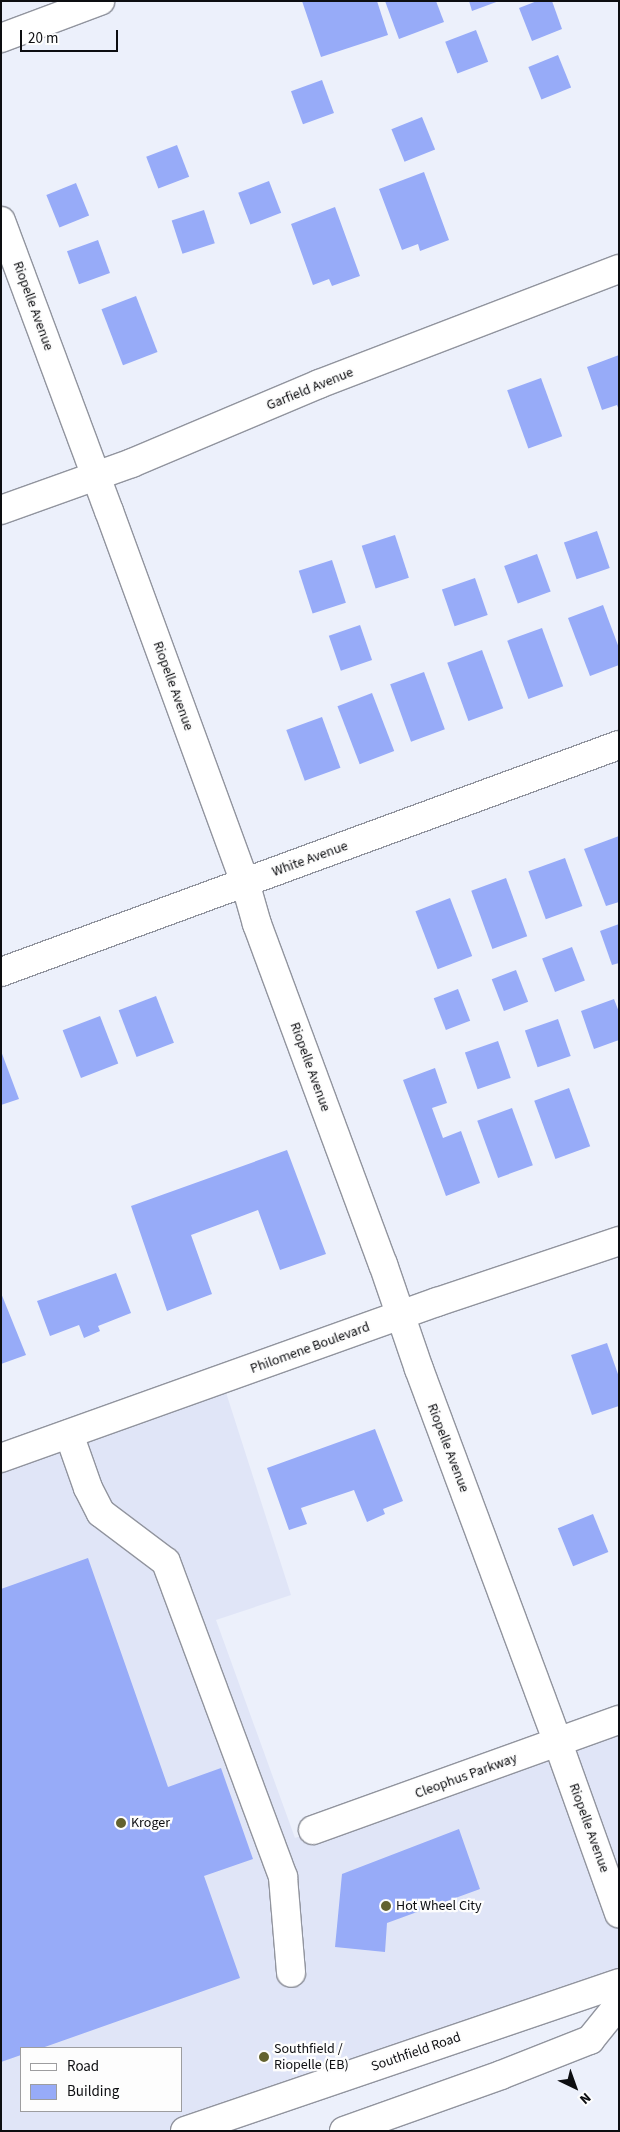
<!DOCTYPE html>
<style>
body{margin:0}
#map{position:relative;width:620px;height:2132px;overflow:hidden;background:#ecf0fb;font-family:"Source Sans 3",sans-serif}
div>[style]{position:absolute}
.built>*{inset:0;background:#e0e5f7}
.building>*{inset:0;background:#97abf8;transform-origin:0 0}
.roads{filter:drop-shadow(1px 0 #91949e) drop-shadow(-1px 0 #91949e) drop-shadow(0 1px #91949e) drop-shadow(0 -1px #91949e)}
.minor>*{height:28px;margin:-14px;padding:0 14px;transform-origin:14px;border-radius:14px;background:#fff}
.highway>*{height:28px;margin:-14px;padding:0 14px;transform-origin:14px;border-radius:14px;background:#fff}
.dots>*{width:14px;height:14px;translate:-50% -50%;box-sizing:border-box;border:2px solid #fdfdfd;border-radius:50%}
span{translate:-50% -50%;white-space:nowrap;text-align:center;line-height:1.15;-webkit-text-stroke:4.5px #fdfdfd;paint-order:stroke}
.street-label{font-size:14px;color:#0d0e11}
.poi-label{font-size:14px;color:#0d0e11}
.left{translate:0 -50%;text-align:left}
.frame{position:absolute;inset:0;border:2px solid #0d0e11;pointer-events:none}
.legend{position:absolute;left:20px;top:2047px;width:162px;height:65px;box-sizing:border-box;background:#fdfdfd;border:1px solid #9d9d9f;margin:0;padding:6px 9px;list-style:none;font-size:15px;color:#0d0e11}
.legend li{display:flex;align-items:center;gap:10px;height:25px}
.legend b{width:25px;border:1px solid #9d9d9f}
.north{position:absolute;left:550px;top:2062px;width:50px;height:50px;-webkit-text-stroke:4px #fdfdfd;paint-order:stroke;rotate:138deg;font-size:14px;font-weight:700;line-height:20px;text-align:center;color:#0d0e11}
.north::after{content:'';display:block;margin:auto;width:18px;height:22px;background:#0d0e11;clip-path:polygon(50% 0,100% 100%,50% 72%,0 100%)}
.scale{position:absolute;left:20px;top:30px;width:98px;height:22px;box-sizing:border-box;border:2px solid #0d0e11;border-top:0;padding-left:6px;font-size:15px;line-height:18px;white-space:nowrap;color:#0d0e11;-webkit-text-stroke:4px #fdfdfd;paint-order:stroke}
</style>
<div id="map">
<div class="built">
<i style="clip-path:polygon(evenodd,222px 1380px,291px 1595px,216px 1620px,295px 1838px,619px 1720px,619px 1983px,185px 2131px,1px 2131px,1px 1459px,222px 1380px,21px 2048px,181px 2048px,181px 2111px,21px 2111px,21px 2048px)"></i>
</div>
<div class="building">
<i style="clip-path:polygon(302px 1px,377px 1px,388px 35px,321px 57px)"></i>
<i style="clip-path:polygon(385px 1px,436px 1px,444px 22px,399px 39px)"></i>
<i style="clip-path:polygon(469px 1px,499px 1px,472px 11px)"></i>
<i style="clip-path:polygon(537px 1px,552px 1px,562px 29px,532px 41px,519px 8px)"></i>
<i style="left:476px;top:30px;width:34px;height:33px;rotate:69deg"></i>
<i style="left:558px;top:55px;width:35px;height:32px;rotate:68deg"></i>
<i style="left:322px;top:80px;width:35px;height:33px;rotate:70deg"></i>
<i style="left:422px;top:117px;width:35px;height:33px;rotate:68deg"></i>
<i style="left:177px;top:145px;width:34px;height:33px;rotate:69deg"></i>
<i style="clip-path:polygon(424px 172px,449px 240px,420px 251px,418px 244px,402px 250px,379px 189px)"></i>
<i style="left:269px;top:181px;width:34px;height:33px;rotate:69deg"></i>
<i style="left:76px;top:183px;width:35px;height:32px;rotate:68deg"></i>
<i style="clip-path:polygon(335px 207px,360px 276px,332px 286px,329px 279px,313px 285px,291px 224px)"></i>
<i style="left:204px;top:210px;width:35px;height:34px;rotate:72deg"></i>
<i style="left:98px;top:240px;width:35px;height:33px;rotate:70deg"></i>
<i style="left:136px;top:296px;width:60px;height:37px;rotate:69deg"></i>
<i style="clip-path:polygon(619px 355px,619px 410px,617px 405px,602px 410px,587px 367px)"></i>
<i style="left:541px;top:378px;width:62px;height:36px;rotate:70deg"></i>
<i style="left:597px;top:531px;width:39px;height:35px;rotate:71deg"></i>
<i style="left:395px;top:535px;width:45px;height:35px;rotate:72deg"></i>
<i style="left:537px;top:554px;width:40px;height:35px;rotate:70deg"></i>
<i style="left:332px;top:560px;width:45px;height:35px;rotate:72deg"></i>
<i style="left:475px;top:578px;width:39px;height:35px;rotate:71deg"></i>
<i style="clip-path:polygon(603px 605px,619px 648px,619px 665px,590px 676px,568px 618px)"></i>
<i style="left:360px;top:625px;width:37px;height:33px;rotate:71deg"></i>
<i style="left:542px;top:628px;width:62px;height:37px;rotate:70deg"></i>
<i style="left:482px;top:650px;width:62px;height:37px;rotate:70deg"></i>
<i style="left:424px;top:672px;width:61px;height:36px;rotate:70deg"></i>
<i style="left:372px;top:693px;width:62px;height:37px;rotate:69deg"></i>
<i style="left:322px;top:717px;width:54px;height:38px;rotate:70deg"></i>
<i style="clip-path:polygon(619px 836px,619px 902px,606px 906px,584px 849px)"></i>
<i style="left:565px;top:858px;width:51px;height:39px;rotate:70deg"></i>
<i style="left:506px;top:878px;width:62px;height:37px;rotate:70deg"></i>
<i style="left:450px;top:898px;width:62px;height:37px;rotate:69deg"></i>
<i style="clip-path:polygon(619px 924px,619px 963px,612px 965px,600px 931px)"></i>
<i style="left:572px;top:947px;width:36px;height:32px;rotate:69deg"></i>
<i style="left:516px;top:970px;width:34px;height:26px;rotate:69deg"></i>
<i style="left:458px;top:989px;width:34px;height:26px;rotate:69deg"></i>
<i style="left:156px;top:996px;width:50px;height:40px;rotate:69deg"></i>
<i style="clip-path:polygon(614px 999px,619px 1012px,619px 1040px,594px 1049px,581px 1011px)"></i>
<i style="left:100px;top:1016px;width:51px;height:40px;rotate:69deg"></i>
<i style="left:558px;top:1019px;width:39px;height:35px;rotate:71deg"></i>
<i style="left:498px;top:1041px;width:39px;height:35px;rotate:71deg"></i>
<i style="clip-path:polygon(1px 1051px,19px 1099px,1px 1105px)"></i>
<i style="clip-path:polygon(435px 1068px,447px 1103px,432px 1108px,443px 1138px,461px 1131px,480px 1183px,446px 1196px,403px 1080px)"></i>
<i style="left:569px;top:1088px;width:62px;height:37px;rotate:70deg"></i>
<i style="left:512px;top:1108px;width:61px;height:37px;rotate:70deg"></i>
<i style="clip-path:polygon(287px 1150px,326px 1254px,280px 1270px,258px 1210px,191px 1235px,212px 1294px,167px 1311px,131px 1206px)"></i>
<i style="clip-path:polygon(116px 1273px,131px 1313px,98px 1326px,100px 1331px,84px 1338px,79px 1325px,50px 1336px,37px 1301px)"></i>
<i style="clip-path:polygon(1px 1293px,26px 1355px,1px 1364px)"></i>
<i style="clip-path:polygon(607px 1343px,619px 1377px,619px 1406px,592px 1415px,571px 1355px)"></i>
<i style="clip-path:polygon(375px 1429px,403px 1501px,383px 1509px,385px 1514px,367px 1522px,354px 1490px,301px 1508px,307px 1524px,289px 1530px,267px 1468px)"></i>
<i style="left:593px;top:1514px;width:41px;height:38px;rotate:68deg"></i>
<i style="clip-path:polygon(88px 1558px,168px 1787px,221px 1768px,253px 1859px,204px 1876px,240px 1978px,42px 2048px,21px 2048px,21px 2055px,1px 2062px,1px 1589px)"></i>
<i style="clip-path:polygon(459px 1829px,480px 1889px,387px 1923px,385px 1952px,335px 1947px,342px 1874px)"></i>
</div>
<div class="roads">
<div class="minor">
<i style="left:1px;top:38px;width:106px;rotate:-20.5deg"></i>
<i style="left:1px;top:221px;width:309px;rotate:69.6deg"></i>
<i style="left:109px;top:511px;width:395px;rotate:69.9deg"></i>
<i style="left:245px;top:882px;width:44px;rotate:74.1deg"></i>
<i style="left:257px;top:924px;width:363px;rotate:69.7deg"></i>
<i style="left:383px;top:1264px;width:111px;rotate:71.1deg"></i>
<i style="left:419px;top:1369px;width:399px;rotate:69.6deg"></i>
<i style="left:558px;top:1743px;width:181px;rotate:70.3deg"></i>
<i style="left:1px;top:510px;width:139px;rotate:-19.7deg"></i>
<i style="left:132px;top:463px;width:203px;rotate:-22.9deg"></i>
<i style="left:319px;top:384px;width:321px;rotate:-21deg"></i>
<i style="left:1px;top:972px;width:658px;rotate:-20.17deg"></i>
<i style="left:69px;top:1434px;width:57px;rotate:70.6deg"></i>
<i style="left:88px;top:1488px;width:28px;rotate:63deg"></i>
<i style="left:101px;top:1513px;width:81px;rotate:37deg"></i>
<i style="left:166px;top:1562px;width:336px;rotate:69.6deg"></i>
<i style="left:283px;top:1877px;width:96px;rotate:85.2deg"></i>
<i style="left:1px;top:1458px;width:463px;rotate:-19.7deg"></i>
<i style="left:437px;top:1302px;width:192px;rotate:-18.5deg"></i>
<i style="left:313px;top:1830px;width:325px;rotate:-19.8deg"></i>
</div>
<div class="highway">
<i style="left:185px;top:2131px;width:459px;rotate:-18.8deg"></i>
<i style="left:344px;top:2131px;width:167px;rotate:-19.6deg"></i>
<i style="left:501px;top:2075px;width:96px;rotate:-21.5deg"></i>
<i style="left:590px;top:2040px;width:46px;rotate:-51.1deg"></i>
</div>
</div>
<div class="dots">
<i style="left:121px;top:1823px;background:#63622f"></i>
<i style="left:386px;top:1906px;background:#63622f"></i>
<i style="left:264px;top:2057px;background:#63622f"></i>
</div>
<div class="street-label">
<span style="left:33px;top:306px;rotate:70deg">Riopelle Avenue</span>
<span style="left:310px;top:389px;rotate:-22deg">Garfield Avenue</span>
<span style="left:173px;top:686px;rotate:70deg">Riopelle Avenue</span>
<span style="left:310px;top:859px;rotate:-20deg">White Avenue</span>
<span style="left:310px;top:1067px;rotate:70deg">Riopelle Avenue</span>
<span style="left:310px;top:1348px;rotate:-20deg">Philomene Boulevard</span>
<span style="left:448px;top:1448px;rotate:69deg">Riopelle Avenue</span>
<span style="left:466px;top:1776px;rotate:-20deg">Cleophus Parkway</span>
<span style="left:589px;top:1828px;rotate:70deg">Riopelle Avenue</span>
<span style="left:416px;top:2052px;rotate:-19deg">Southfield Road</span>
</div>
<div class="poi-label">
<span class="left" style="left:131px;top:1823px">Kroger</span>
<span class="left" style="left:396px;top:1906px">Hot Wheel City</span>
<span class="left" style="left:274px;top:2057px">Southfield /<br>Riopelle (EB)</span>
</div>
<div class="frame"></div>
<ul class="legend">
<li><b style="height:6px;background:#fff"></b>Road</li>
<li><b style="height:14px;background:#97abf8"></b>Building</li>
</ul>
<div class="north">N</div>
<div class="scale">20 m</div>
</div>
